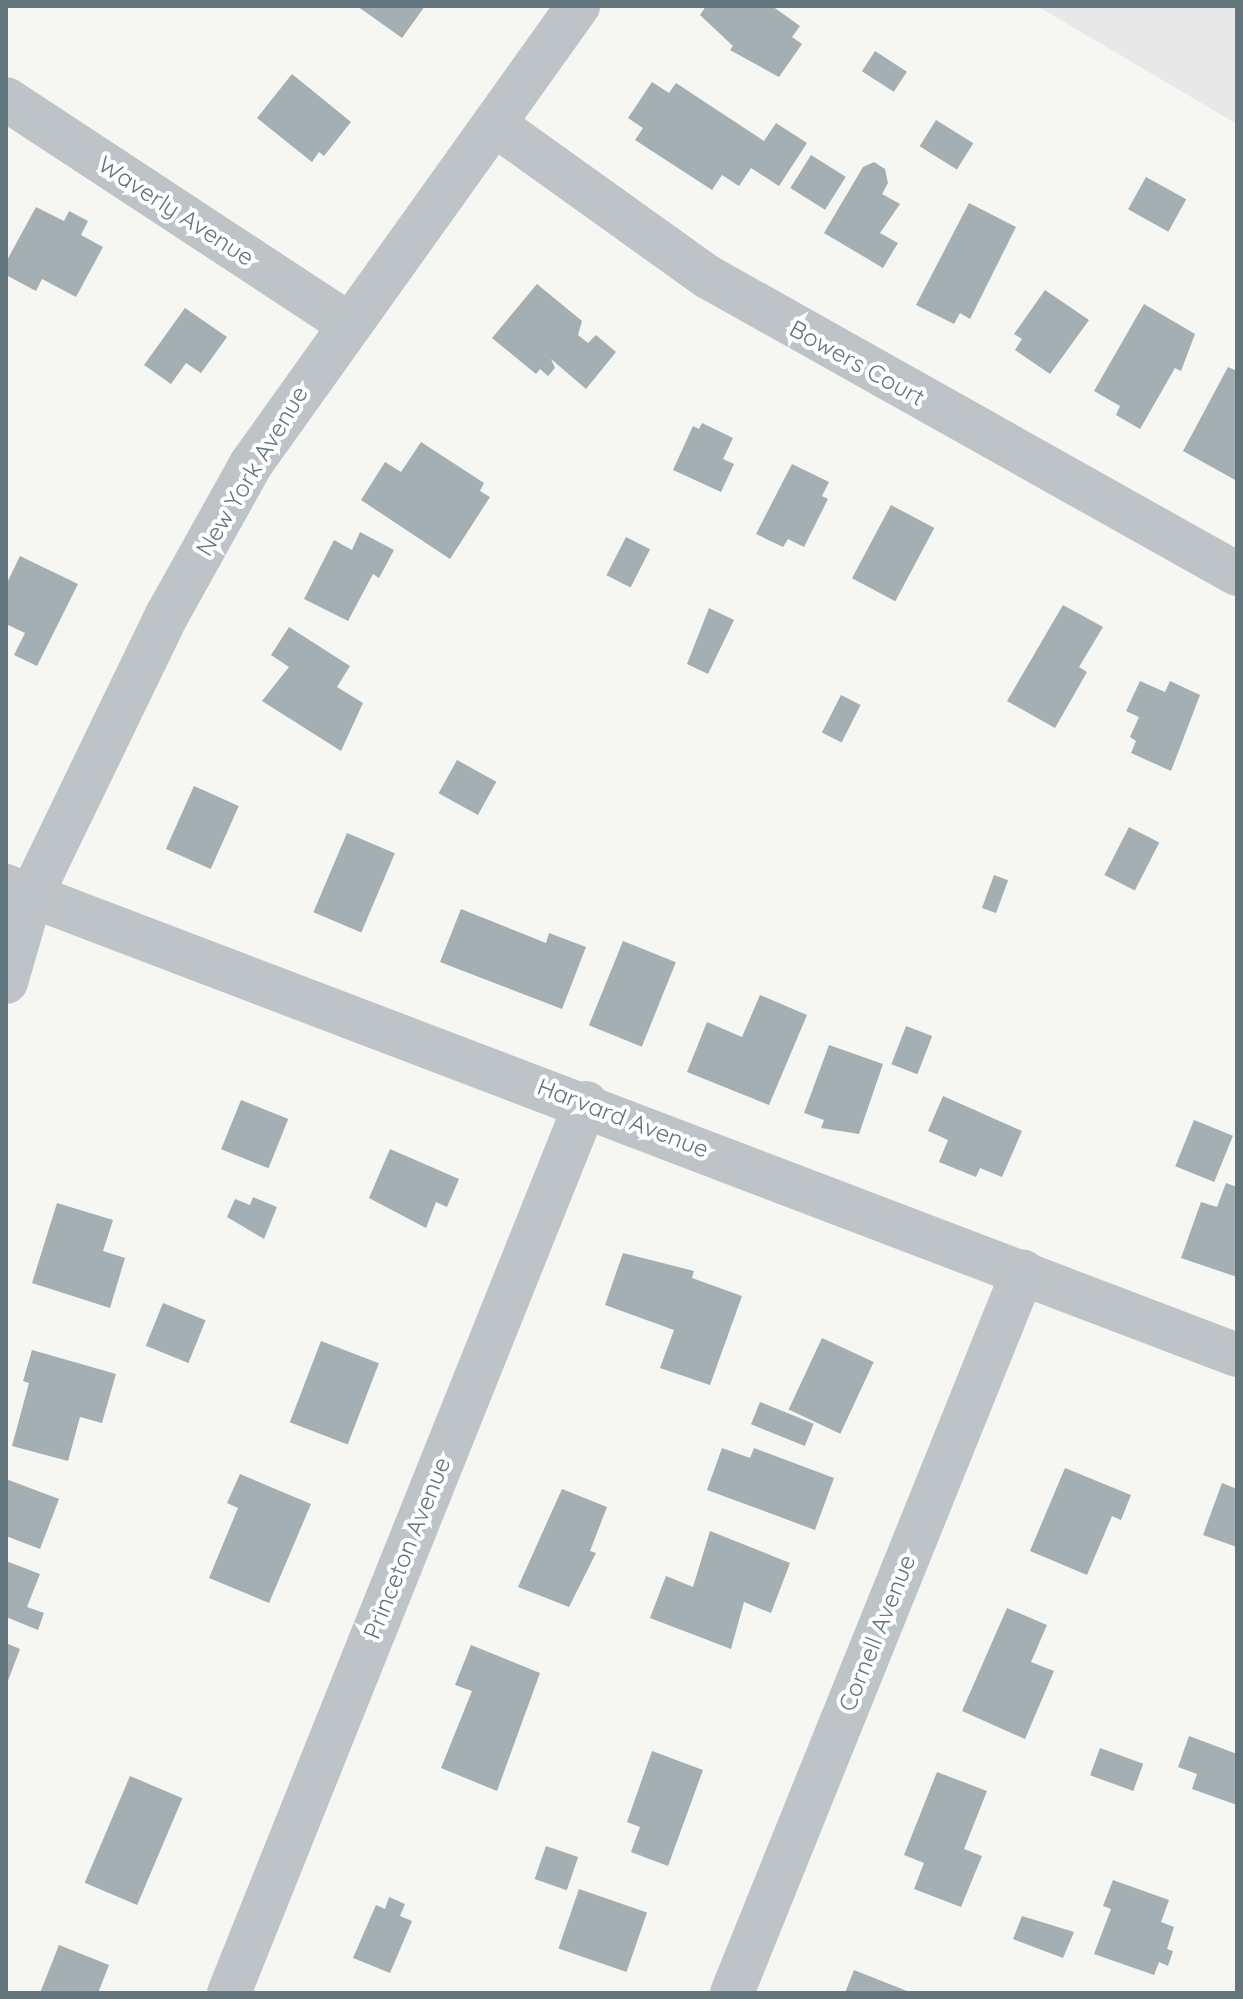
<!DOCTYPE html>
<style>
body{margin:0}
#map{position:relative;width:1243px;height:1999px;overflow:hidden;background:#f6f6f3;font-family:Quicksand,sans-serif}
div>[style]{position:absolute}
.built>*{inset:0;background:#e7e8e7}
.building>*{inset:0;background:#a4afb3;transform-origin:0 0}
.minor>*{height:44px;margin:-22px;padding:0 22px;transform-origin:22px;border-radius:22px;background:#bdc3c6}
span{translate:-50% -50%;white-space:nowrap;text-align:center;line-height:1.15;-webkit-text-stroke:8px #fff;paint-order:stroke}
.street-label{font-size:24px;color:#62767e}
.frame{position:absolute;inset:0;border:8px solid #62767e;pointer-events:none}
</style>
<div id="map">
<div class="built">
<i style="clip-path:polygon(1037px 6px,1237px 6px,1237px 124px)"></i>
</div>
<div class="building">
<i style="clip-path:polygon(357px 6px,425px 6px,402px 38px)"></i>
<i style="clip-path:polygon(706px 6px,772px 6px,800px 26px,792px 37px,802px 44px,779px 77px,730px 50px,733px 46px,700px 15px)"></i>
<i style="left:875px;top:51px;width:38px;height:24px;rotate:33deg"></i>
<i style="clip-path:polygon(292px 74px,351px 122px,324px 156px,319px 152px,312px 162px,257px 118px)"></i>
<i style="clip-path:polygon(652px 82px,669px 93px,676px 83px,764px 141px,776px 123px,807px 143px,779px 186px,751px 168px,739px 186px,722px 175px,712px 190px,635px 140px,643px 128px,628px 118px)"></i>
<i style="left:936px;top:120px;width:44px;height:31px;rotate:32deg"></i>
<i style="left:811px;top:155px;width:41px;height:39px;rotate:32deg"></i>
<i style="clip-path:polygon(874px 162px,885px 169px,888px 183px,882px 194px,900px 204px,880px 233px,898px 243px,883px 268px,824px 233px,863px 167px)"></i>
<i style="left:1146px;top:177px;width:46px;height:37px;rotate:29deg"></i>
<i style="clip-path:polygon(969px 203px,1016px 227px,970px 319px,960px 313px,954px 324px,916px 305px)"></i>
<i style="clip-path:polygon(36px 207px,64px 221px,69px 211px,88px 221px,81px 235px,103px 247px,76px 297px,42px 279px,36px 291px,6px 275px,6px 262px)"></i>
<i style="clip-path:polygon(537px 284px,582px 321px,578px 335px,588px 343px,596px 335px,616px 352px,586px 389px,551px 359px,555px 368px,548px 376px,540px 369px,536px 374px,492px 338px)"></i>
<i style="clip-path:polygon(1045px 290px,1089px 320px,1050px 374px,1015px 350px,1022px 339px,1014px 334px)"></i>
<i style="clip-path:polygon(1144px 304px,1195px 334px,1181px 371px,1175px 368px,1140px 429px,1116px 415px,1120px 406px,1094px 391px)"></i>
<i style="clip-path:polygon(185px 308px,227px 337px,201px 373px,186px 363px,171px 384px,144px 365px)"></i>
<i style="clip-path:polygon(1228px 367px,1237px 371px,1237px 481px,1183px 451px)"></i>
<i style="clip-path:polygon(702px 423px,733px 438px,723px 459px,734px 464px,721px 492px,673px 470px,693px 426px,699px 429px)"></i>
<i style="clip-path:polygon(421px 442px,484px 483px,480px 491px,490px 497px,450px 559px,361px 500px,385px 462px,401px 472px)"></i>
<i style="clip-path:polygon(792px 464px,829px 482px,822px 496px,828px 499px,804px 547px,788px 539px,783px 547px,756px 534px)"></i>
<i style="left:891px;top:505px;width:49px;height:83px;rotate:28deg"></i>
<i style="clip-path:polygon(360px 532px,394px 550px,379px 578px,373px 574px,348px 621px,304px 599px,334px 540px,352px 550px)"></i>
<i style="left:626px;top:537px;width:27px;height:43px;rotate:27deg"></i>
<i style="clip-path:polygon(20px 556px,78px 584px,37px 666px,14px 655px,25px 633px,6px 624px,6px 585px)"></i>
<i style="clip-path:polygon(1063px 605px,1103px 627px,1079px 667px,1087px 672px,1055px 728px,1007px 701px)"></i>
<i style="clip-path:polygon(709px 608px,734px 620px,708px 674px,687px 664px)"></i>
<i style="clip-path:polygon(289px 627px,350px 666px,337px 687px,363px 703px,341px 751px,262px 701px,289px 667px,271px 655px)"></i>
<i style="clip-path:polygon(1140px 681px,1165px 692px,1170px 681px,1200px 695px,1171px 771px,1131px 753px,1136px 741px,1130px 737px,1139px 717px,1126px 711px)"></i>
<i style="left:841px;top:695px;width:22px;height:42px;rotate:27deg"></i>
<i style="left:457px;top:760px;width:45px;height:38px;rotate:29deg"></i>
<i style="left:194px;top:786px;width:49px;height:69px;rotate:24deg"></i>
<i style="left:1129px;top:827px;width:34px;height:54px;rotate:27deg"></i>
<i style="left:347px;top:833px;width:52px;height:86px;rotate:23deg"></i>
<i style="left:994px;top:875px;width:15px;height:35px;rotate:20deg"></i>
<i style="clip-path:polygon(461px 909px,546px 943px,549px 933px,586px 947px,562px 1009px,440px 962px)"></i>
<i style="left:623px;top:941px;width:57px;height:91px;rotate:22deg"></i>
<i style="clip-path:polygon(760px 995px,807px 1015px,769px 1105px,687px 1072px,707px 1022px,742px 1037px)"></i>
<i style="left:906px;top:1026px;width:28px;height:41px;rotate:21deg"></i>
<i style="clip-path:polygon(829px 1045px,883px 1064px,859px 1134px,821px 1128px,824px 1120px,804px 1113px)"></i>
<i style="clip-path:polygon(943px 1096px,1022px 1131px,1002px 1177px,980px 1168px,976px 1177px,939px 1162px,948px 1140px,928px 1131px)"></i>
<i style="left:241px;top:1100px;width:51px;height:53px;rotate:22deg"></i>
<i style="left:1194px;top:1120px;width:42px;height:50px;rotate:22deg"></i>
<i style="clip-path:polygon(390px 1149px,459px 1179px,447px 1207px,436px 1202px,426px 1228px,369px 1198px)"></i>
<i style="clip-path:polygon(1226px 1183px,1237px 1187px,1237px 1277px,1181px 1258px,1201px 1202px,1217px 1207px)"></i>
<i style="clip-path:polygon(253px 1197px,277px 1207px,264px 1239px,227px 1217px,235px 1199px,250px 1205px)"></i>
<i style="clip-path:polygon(57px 1203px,113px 1220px,103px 1251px,125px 1258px,110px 1308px,32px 1283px)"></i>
<i style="clip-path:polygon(623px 1253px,694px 1271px,692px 1278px,742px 1296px,710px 1385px,660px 1368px,674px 1330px,605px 1305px)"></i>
<i style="left:163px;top:1303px;width:46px;height:46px;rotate:22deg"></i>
<i style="left:822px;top:1338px;width:57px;height:79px;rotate:25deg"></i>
<i style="left:321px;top:1341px;width:62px;height:87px;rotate:21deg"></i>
<i style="clip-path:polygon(32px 1350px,116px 1374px,102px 1423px,80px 1417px,68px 1461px,12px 1446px,29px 1383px,23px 1381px)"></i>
<i style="left:760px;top:1402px;width:58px;height:24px;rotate:22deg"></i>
<i style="clip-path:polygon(722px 1448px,750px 1458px,754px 1448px,834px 1478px,815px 1530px,707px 1490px)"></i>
<i style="clip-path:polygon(1065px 1468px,1131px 1495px,1121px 1520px,1112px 1516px,1087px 1575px,1030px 1551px)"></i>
<i style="clip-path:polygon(240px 1474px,311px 1504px,269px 1603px,209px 1578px,238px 1508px,227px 1503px)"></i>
<i style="clip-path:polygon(6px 1479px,59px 1499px,40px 1549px,6px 1536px)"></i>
<i style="clip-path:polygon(1222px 1483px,1237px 1489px,1237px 1547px,1203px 1535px)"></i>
<i style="clip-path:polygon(562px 1489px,607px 1507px,590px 1551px,596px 1553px,569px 1607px,518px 1587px)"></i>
<i style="clip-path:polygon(710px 1531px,790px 1563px,771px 1613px,744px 1602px,731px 1649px,650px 1618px,666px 1576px,693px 1587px)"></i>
<i style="clip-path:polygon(6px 1561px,40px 1574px,27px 1607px,44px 1613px,38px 1630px,6px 1617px)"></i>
<i style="clip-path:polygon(1007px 1608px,1047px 1625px,1031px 1662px,1054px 1671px,1025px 1739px,962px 1711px)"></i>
<i style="clip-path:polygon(6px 1643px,20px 1649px,6px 1686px)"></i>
<i style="clip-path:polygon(471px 1645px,540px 1673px,497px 1791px,441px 1768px,472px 1691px,455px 1685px)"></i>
<i style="clip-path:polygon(1189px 1736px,1237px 1754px,1237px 1805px,1192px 1789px,1197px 1774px,1178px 1767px)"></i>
<i style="left:1100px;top:1748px;width:46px;height:29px;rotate:20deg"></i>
<i style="clip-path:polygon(652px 1751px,703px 1770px,668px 1866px,631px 1852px,640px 1827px,627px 1822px)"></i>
<i style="clip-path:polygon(937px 1772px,987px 1791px,964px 1849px,982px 1856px,961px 1907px,914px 1889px,924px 1863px,904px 1855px)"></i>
<i style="left:130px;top:1776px;width:57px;height:116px;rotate:23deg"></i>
<i style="left:546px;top:1846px;width:34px;height:35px;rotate:19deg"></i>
<i style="clip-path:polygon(1113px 1880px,1169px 1900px,1161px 1922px,1174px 1927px,1167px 1949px,1173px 1951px,1168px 1966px,1159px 1962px,1154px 1975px,1094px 1954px,1111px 1909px,1103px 1906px)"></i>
<i style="left:579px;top:1889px;width:72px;height:63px;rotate:19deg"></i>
<i style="clip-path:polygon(389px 1897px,405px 1904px,400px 1916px,412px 1921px,390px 1973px,353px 1958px,376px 1905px,385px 1909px)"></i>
<i style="clip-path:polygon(1022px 1916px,1074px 1932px,1063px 1958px,1013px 1939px)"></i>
<i style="clip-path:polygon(59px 1945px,109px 1965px,98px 1993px,40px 1993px)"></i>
<i style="clip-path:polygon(854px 1970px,912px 1993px,845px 1993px)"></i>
</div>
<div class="minor">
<i style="left:6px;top:99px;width:408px;rotate:33.3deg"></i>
<i style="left:494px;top:124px;width:263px;rotate:35.6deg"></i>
<i style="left:708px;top:277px;width:607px;rotate:29.31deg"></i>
<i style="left:6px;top:886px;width:1317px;rotate:20.86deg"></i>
<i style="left:6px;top:982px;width:90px;rotate:-73.8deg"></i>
<i style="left:31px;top:896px;width:312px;rotate:-64.2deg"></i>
<i style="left:167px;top:615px;width:173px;rotate:-60.9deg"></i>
<i style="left:251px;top:464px;width:563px;rotate:-54.47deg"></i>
<i style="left:229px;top:1993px;width:959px;rotate:-68.14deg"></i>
<i style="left:732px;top:1993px;width:778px;rotate:-68.02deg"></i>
</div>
<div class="street-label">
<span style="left:176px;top:211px;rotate:33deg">Waverly Avenue</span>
<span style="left:857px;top:363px;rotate:29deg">Bowers Court</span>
<span style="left:252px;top:471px;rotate:-59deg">New York Avenue</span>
<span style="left:623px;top:1118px;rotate:21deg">Harvard Avenue</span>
<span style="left:407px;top:1548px;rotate:-68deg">Princeton Avenue</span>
<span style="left:877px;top:1633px;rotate:-68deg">Cornell Avenue</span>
</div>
<div class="frame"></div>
</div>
